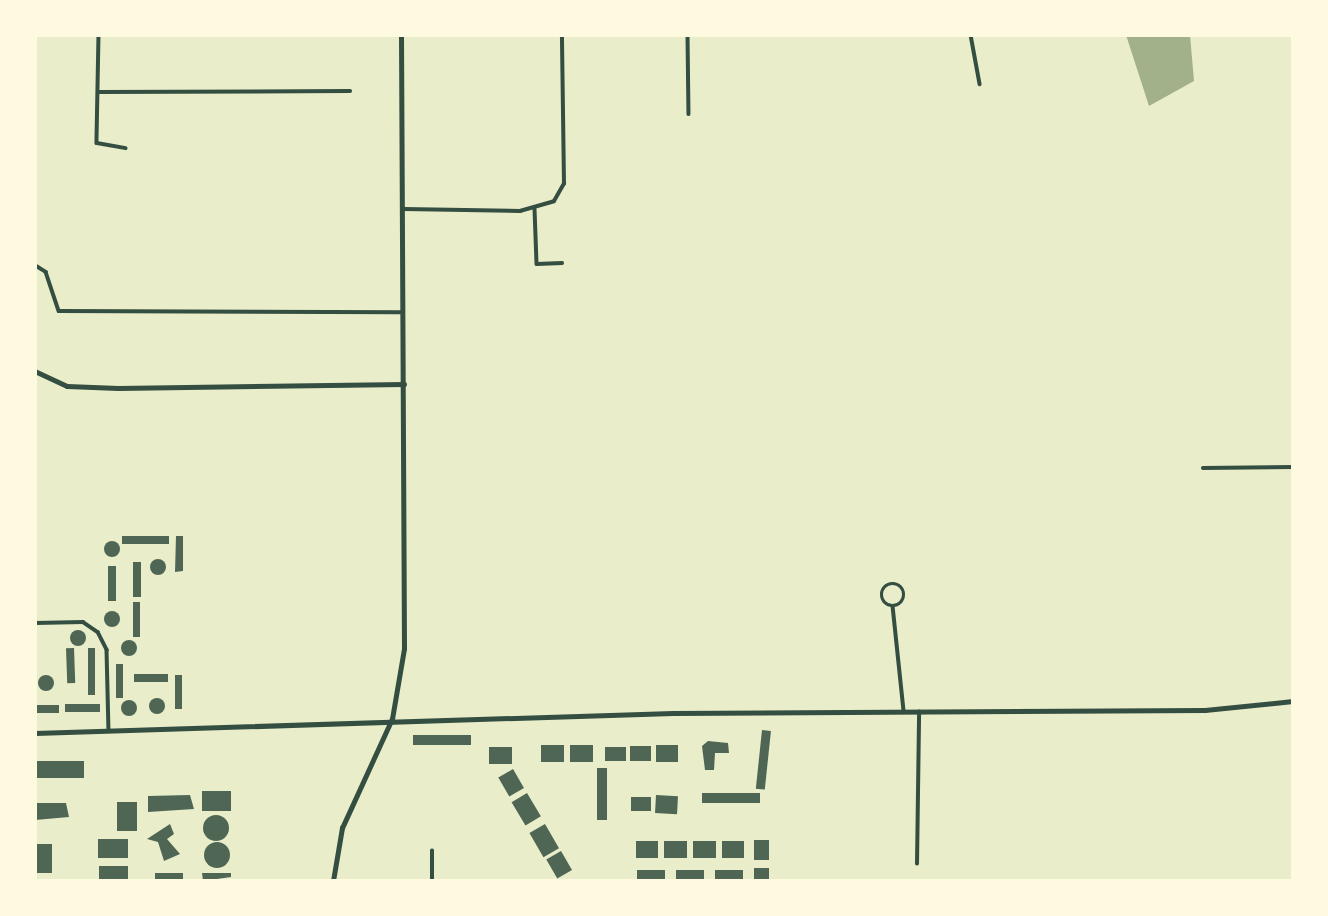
<!DOCTYPE html>
<style>
body{margin:0}
#map{position:relative;width:1328px;height:916px;overflow:hidden;background:#e9edc9;font-family:Barlow,sans-serif}
div>[style]{position:absolute}
.water>*{inset:0;background:#a3b18a}
.building>*{inset:0;background:#4f6655;transform-origin:0 0}
.round{border-radius:50%}
.minor>*{height:3.5px;margin:-1.75px;padding:0 1.75px;transform-origin:1.75px;border-radius:1.75px;background:#344e41}
.minor>.ring{margin:-1.75px;padding:0;box-sizing:content-box;background:none;border:3.5px solid #344e41;border-radius:50%}
.tertiary>*{height:4.5px;margin:-2.25px;padding:0 2.25px;transform-origin:2.25px;border-radius:2.25px;background:#344e41}
span{translate:-50% -50%;white-space:nowrap;text-align:center;line-height:1.15;-webkit-text-stroke:5px #fefae0;paint-order:stroke}
.frame{position:absolute;inset:0;border:37px solid #fefae0;pointer-events:none}
</style>
<div id="map">
<div class="water">
<i style="clip-path:polygon(1126px 35px,1190px 35px,1194px 81px,1149px 106px)"></i>
</div>
<div class="building">
<i style="left:122px;top:536px;width:47px;height:8px"></i>
<i style="clip-path:polygon(176px 536px,183px 536px,183px 571px,175px 572px)"></i>
<i class="round" style="left:104px;top:541px;width:16px;height:16px"></i>
<i class="round" style="left:150px;top:559px;width:16px;height:16px"></i>
<i style="left:133px;top:562px;width:8px;height:35px"></i>
<i style="left:108px;top:566px;width:8px;height:35px"></i>
<i style="left:133px;top:602px;width:7px;height:35px"></i>
<i class="round" style="left:104px;top:611px;width:16px;height:16px"></i>
<i class="round" style="left:70px;top:630px;width:16px;height:16px"></i>
<i class="round" style="left:121px;top:640px;width:16px;height:16px"></i>
<i style="left:74px;top:648px;width:35px;height:8px;rotate:88deg"></i>
<i style="left:88px;top:648px;width:7px;height:47px"></i>
<i style="left:116px;top:664px;width:7px;height:34px"></i>
<i style="left:168px;top:674px;width:8px;height:34px;rotate:90deg"></i>
<i style="left:175px;top:675px;width:7px;height:34px"></i>
<i class="round" style="left:38px;top:675px;width:16px;height:16px"></i>
<i class="round" style="left:149px;top:698px;width:16px;height:16px"></i>
<i class="round" style="left:121px;top:700px;width:16px;height:16px"></i>
<i style="left:100px;top:704px;width:8px;height:35px;rotate:90deg"></i>
<i style="left:59px;top:705px;width:8px;height:23px;rotate:90deg"></i>
<i style="left:762px;top:730px;width:9px;height:59px;rotate:6deg"></i>
<i style="left:471px;top:735px;width:10px;height:58px;rotate:90deg"></i>
<i style="clip-path:polygon(708px 741px,728px 743px,729px 753px,715px 753px,714px 770px,705px 770px,702px 746px)"></i>
<i style="left:541px;top:745px;width:23px;height:17px"></i>
<i style="left:570px;top:745px;width:23px;height:17px"></i>
<i style="left:656px;top:745px;width:22px;height:17px"></i>
<i style="left:651px;top:746px;width:15px;height:21px;rotate:90deg"></i>
<i style="left:489px;top:747px;width:23px;height:17px"></i>
<i style="left:605px;top:747px;width:21px;height:14px"></i>
<i style="left:84px;top:761px;width:17px;height:49px;rotate:90deg"></i>
<i style="left:597px;top:768px;width:10px;height:52px"></i>
<i style="left:513px;top:769px;width:22px;height:17px;rotate:60deg"></i>
<i style="left:202px;top:791px;width:29px;height:20px"></i>
<i style="left:527px;top:793px;width:27px;height:18px;rotate:59deg"></i>
<i style="left:702px;top:793px;width:58px;height:10px"></i>
<i style="left:656px;top:795px;width:22px;height:18px;rotate:3deg"></i>
<i style="clip-path:polygon(148px 796px,190px 795px,194px 809px,148px 812px)"></i>
<i style="left:631px;top:797px;width:20px;height:14px"></i>
<i style="left:117px;top:802px;width:20px;height:29px"></i>
<i style="clip-path:polygon(35px 803px,66px 803px,69px 817px,35px 820px)"></i>
<i class="round" style="left:203px;top:815px;width:26px;height:26px"></i>
<i style="clip-path:polygon(170px 824px,174px 834px,167px 839px,180px 854px,164px 861px,158px 842px,147px 839px)"></i>
<i style="left:545px;top:824px;width:28px;height:18px;rotate:60deg"></i>
<i style="left:128px;top:839px;width:19px;height:30px;rotate:90deg"></i>
<i style="left:754px;top:840px;width:15px;height:20px"></i>
<i style="left:636px;top:841px;width:22px;height:17px"></i>
<i style="left:664px;top:841px;width:23px;height:17px"></i>
<i style="left:693px;top:841px;width:23px;height:17px"></i>
<i style="left:722px;top:841px;width:22px;height:17px"></i>
<i class="round" style="left:204px;top:842px;width:26px;height:26px"></i>
<i style="left:35px;top:844px;width:17px;height:29px"></i>
<i style="left:561px;top:851px;width:22px;height:17px;rotate:60deg"></i>
<i style="left:128px;top:866px;width:15px;height:29px;rotate:90deg"></i>
<i style="left:754px;top:868px;width:15px;height:13px"></i>
<i style="left:637px;top:870px;width:28px;height:11px"></i>
<i style="left:676px;top:870px;width:28px;height:11px"></i>
<i style="left:715px;top:870px;width:28px;height:11px"></i>
<i style="left:155px;top:873px;width:28px;height:8px"></i>
<i style="clip-path:polygon(202px 873px,231px 873px,231px 877px,203px 881px)"></i>
</div>
<div class="minor">
<i style="left:99px;top:35px;width:108px;rotate:91.1deg"></i>
<i style="left:97px;top:143px;width:29px;rotate:10deg"></i>
<i style="left:688px;top:35px;width:79px;rotate:89.3deg"></i>
<i style="left:971px;top:35px;width:50px;rotate:79.6deg"></i>
<i style="left:98px;top:92px;width:252px;rotate:-0.2deg"></i>
<i style="left:404px;top:209px;width:116px;rotate:1deg"></i>
<i style="left:520px;top:211px;width:35px;rotate:-16deg"></i>
<i style="left:554px;top:201px;width:20px;rotate:-60deg"></i>
<i style="left:564px;top:184px;width:149px;rotate:-90.8deg"></i>
<i style="left:535px;top:209px;width:55px;rotate:87.9deg"></i>
<i style="left:537px;top:264px;width:25px;rotate:-2deg"></i>
<i style="left:35px;top:265px;width:13px;rotate:32deg"></i>
<i style="left:46px;top:272px;width:41px;rotate:71.6deg"></i>
<i style="left:59px;top:311px;width:343px;rotate:0.2deg"></i>
<i style="left:1203px;top:468px;width:90px;rotate:-0.6deg"></i>
<i class="ring" style="left:882px;top:584px;width:18.5px;height:18.5px"></i>
<i style="left:893px;top:606px;width:106px;rotate:84deg"></i>
<i style="left:35px;top:623px;width:48px;rotate:-1.2deg"></i>
<i style="left:83px;top:622px;width:18px;rotate:34deg"></i>
<i style="left:98px;top:632px;width:20px;rotate:63deg"></i>
<i style="left:107px;top:650px;width:80px;rotate:88.6deg"></i>
<i style="left:917px;top:864px;width:152px;rotate:-89.2deg"></i>
<i style="left:432px;top:881px;width:30px;rotate:-90deg"></i>
</div>
<div class="tertiary">
<i style="left:35px;top:371px;width:35px;rotate:25deg"></i>
<i style="left:67px;top:386px;width:51px;rotate:2.2deg"></i>
<i style="left:118px;top:388px;width:286px;rotate:-0.8deg"></i>
<i style="left:35px;top:733px;width:638px;rotate:-1.8deg"></i>
<i style="left:673px;top:713px;width:532px;rotate:-0.32deg"></i>
<i style="left:1205px;top:710px;width:88px;rotate:-5.8deg"></i>
<i style="left:333px;top:881px;width:54px;rotate:-80.4deg"></i>
<i style="left:342px;top:828px;width:120px;rotate:-65.4deg"></i>
<i style="left:392px;top:719px;width:71px;rotate:-80.3deg"></i>
<i style="left:404px;top:649px;width:614px;rotate:-90.28deg"></i>
</div>
<div class="frame"></div>
</div>
